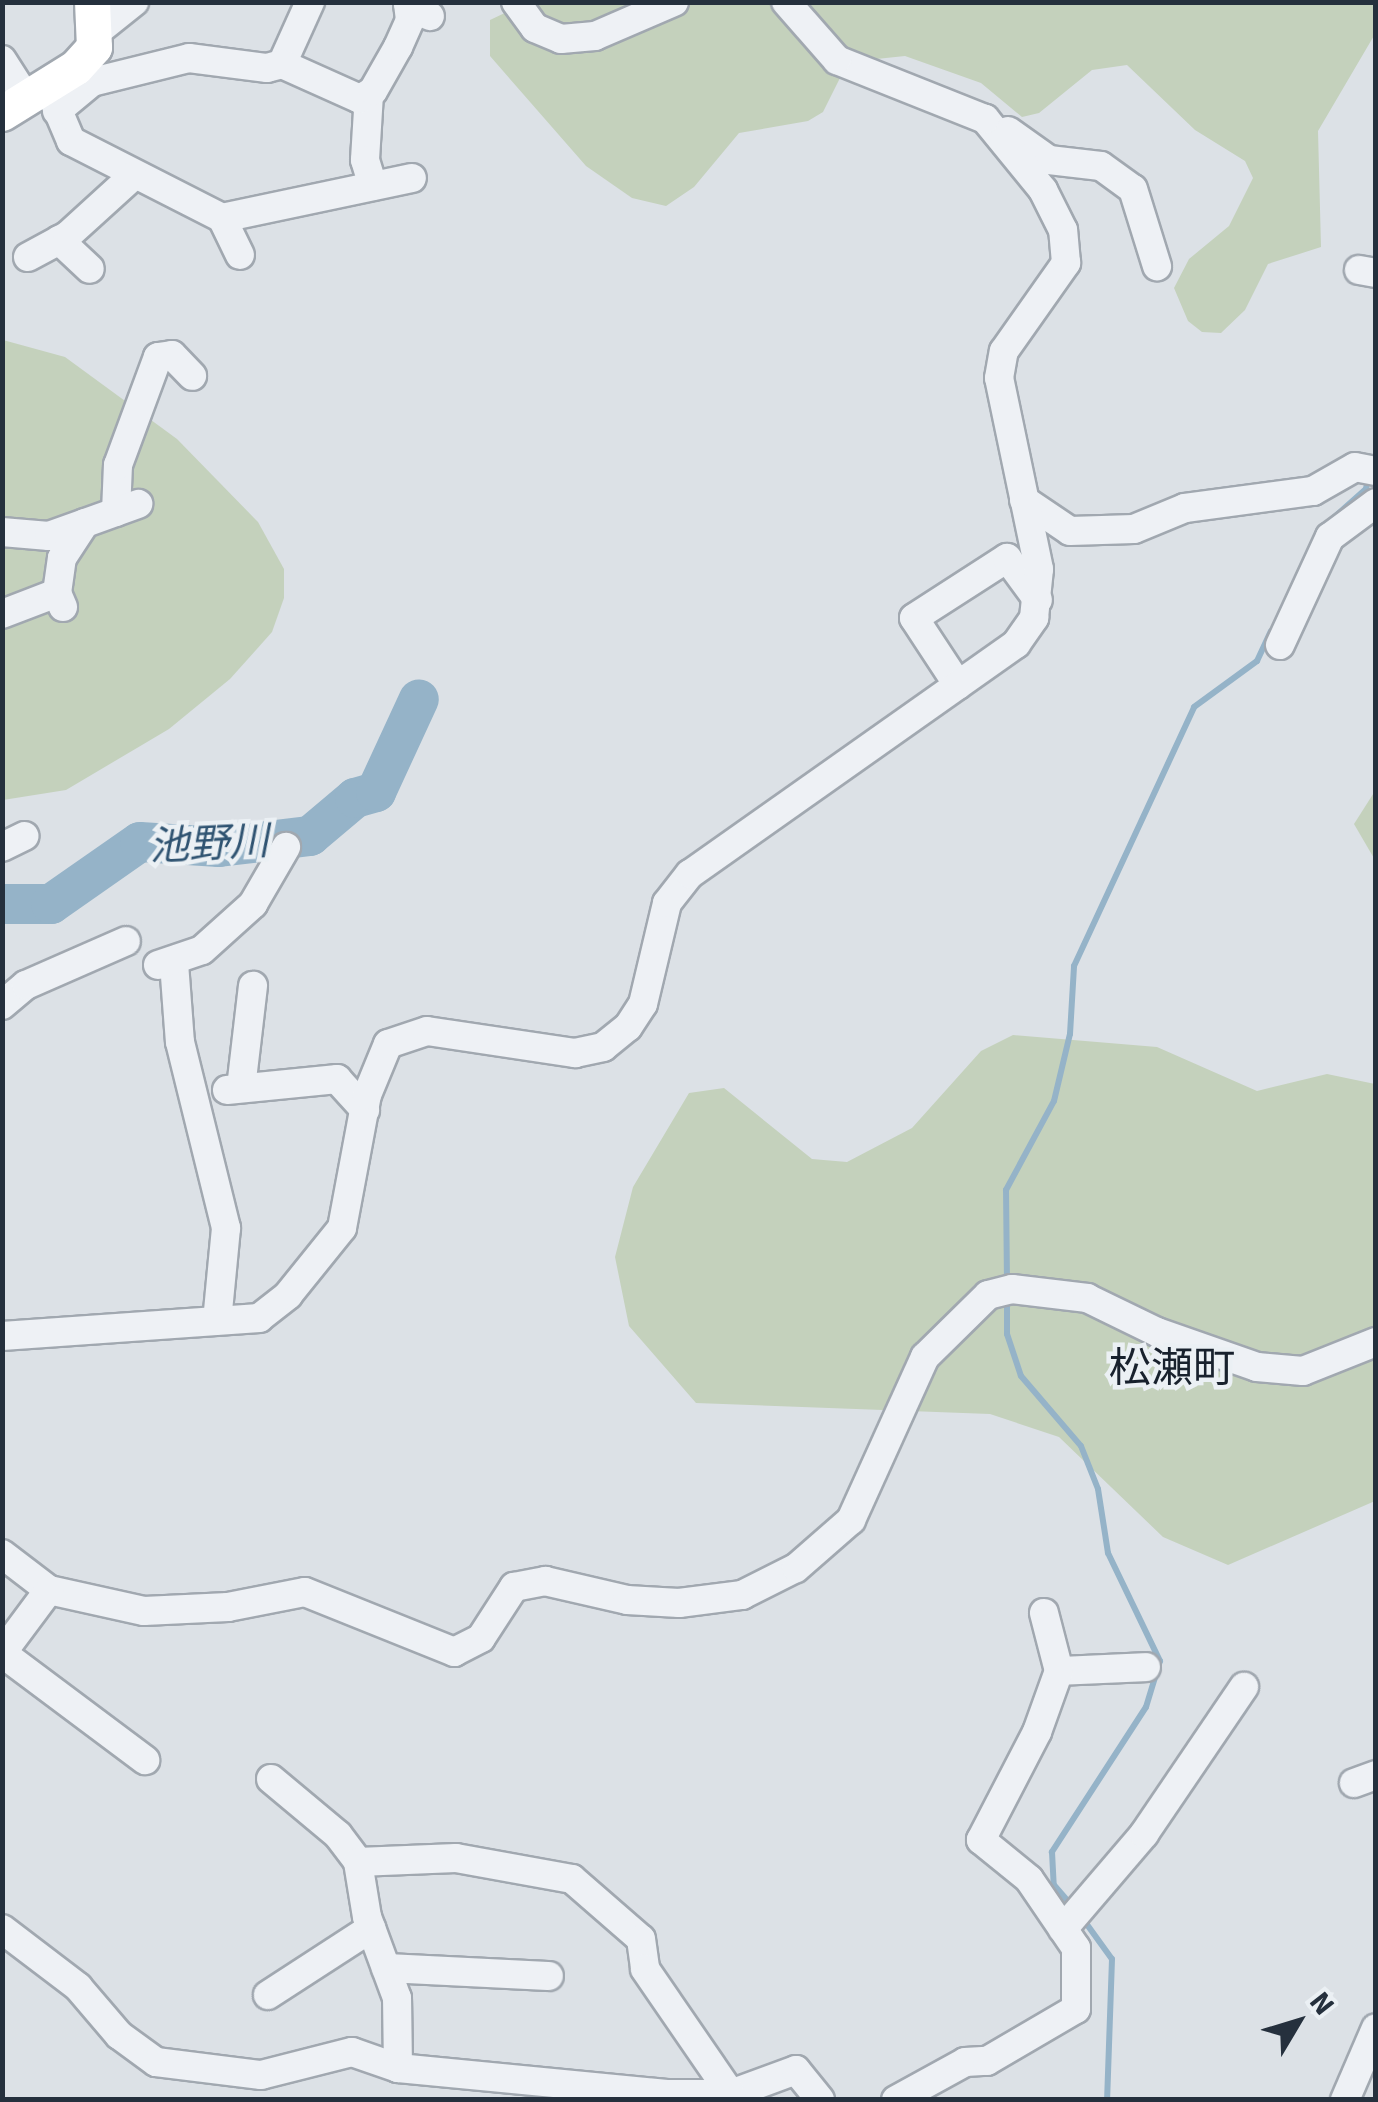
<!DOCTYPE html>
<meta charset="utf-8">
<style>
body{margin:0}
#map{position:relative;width:1378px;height:2102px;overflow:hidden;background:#dce1e6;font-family:Signika,"Noto Sans JP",sans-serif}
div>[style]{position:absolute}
.green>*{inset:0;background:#c4d1bc}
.stream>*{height:6px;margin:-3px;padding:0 3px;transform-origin:3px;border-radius:3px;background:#95b3c8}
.river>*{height:40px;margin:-20px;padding:0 20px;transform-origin:20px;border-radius:20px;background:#95b3c8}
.roads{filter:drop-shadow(2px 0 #a1a8b0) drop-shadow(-2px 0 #a1a8b0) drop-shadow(0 2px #a1a8b0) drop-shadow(0 -2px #a1a8b0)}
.minor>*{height:28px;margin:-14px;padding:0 14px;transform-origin:14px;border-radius:14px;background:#eef1f5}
.major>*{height:35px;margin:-17.5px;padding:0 17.5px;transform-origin:17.5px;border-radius:17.5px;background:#fff}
span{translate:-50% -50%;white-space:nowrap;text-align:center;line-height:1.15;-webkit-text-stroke:9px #ebf0f4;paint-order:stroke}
.water-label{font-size:40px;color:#2f5371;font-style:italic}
.quarter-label{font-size:42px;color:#18212d}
.frame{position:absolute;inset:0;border:5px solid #25303d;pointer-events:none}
.north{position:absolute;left:1248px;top:1972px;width:100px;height:100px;-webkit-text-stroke:8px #ebf0f4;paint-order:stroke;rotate:52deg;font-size:28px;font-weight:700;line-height:40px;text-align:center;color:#25303d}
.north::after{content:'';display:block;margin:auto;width:35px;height:45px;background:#25303d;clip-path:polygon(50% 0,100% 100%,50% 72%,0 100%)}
</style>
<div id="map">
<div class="green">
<i style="clip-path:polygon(528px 2px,1376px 3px,1375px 34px,1318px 131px,1321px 247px,1268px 264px,1245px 310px,1221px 333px,1202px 332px,1188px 321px,1174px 288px,1189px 259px,1229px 226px,1253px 178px,1245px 161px,1195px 130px,1127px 65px,1092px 70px,1039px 113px,1022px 117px,981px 83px,905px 56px,848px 62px,823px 112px,808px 121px,739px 133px,694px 187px,666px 206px,632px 198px,586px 166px,490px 56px,490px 20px)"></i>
<i style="clip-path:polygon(3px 340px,65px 357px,177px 439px,258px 522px,284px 569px,284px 598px,272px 632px,230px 679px,169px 729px,66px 790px,3px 800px)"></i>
<i style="clip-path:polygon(1375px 791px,1375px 860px,1354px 824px)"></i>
<i style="clip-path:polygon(1013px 1035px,1157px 1047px,1257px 1091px,1327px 1074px,1375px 1084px,1375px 1501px,1228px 1565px,1163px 1537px,1059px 1437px,990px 1414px,696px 1403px,629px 1326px,615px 1257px,633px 1187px,689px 1093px,724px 1088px,812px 1159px,847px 1162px,912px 1128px,981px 1051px)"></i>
</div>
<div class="stream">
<i style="left:1331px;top:520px;width:47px;rotate:-41.5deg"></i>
<i style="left:1366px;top:489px;width:11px;rotate:-80deg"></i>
<i style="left:1007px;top:1283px;width:93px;rotate:-90.6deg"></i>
<i style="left:1006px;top:1190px;width:101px;rotate:-61.7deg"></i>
<i style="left:1054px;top:1101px;width:69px;rotate:-76.6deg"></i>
<i style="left:1070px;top:1034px;width:68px;rotate:-86.6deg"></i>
<i style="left:1074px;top:966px;width:285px;rotate:-65.1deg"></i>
<i style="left:1194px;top:707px;width:78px;rotate:-36.1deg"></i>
<i style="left:1257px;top:661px;width:33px;rotate:-65deg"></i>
<i style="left:1007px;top:1301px;width:33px;rotate:90deg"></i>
<i style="left:1007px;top:1334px;width:44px;rotate:71.6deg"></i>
<i style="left:1021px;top:1376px;width:92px;rotate:49.4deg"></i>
<i style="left:1081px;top:1446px;width:46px;rotate:68.4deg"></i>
<i style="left:1098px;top:1489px;width:65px;rotate:81.1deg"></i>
<i style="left:1108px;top:1553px;width:120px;rotate:64.3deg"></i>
<i style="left:1160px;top:1661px;width:48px;rotate:106.9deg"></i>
<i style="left:1146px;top:1707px;width:173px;rotate:123deg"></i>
<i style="left:1052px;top:1852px;width:33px;rotate:87deg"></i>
<i style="left:1054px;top:1885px;width:28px;rotate:49deg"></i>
<i style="left:1083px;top:1919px;width:49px;rotate:54.1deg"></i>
<i style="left:1112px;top:1959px;width:141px;rotate:92deg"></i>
</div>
<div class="river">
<i style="left:2px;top:904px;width:49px"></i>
<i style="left:51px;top:904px;width:108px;rotate:-34.9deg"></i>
<i style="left:140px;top:842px;width:79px;rotate:3.6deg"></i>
<i style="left:219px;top:847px;width:92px;rotate:-6.9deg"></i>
<i style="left:310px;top:836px;width:59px;rotate:-40.2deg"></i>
<i style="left:355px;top:798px;width:22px;rotate:-16deg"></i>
<i style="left:376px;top:792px;width:102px;rotate:-65.2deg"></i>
</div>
<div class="roads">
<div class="minor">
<i style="left:516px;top:2px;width:32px;rotate:54deg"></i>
<i style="left:535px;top:28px;width:28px;rotate:23deg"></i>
<i style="left:561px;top:39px;width:34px;rotate:-5deg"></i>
<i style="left:595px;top:36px;width:86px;rotate:-23.3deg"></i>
<i style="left:95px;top:33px;width:50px;rotate:-38.5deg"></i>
<i style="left:2px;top:60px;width:46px;rotate:57.3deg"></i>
<i style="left:282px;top:64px;width:68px;rotate:-65.7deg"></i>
<i style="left:369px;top:94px;width:66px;rotate:93.5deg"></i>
<i style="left:365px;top:160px;width:27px;rotate:73deg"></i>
<i style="left:52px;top:96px;width:49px;rotate:67.1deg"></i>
<i style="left:71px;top:141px;width:169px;rotate:27deg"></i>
<i style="left:222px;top:218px;width:194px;rotate:-11.9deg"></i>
<i style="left:57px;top:111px;width:45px;rotate:-39.6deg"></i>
<i style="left:92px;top:82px;width:100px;rotate:-13.9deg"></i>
<i style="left:189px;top:58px;width:79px;rotate:7.3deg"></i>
<i style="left:267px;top:68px;width:16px;rotate:-15deg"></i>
<i style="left:282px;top:64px;width:85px;rotate:24.2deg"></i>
<i style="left:360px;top:99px;width:15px;rotate:-32deg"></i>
<i style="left:373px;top:91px;width:51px;rotate:-60.4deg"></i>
<i style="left:398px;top:47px;width:30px;rotate:-66deg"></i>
<i style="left:410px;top:20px;width:16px;rotate:-97deg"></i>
<i style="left:408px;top:4px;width:25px;rotate:29deg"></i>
<i style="left:1008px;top:131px;width:50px;rotate:35.3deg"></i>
<i style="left:1049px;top:160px;width:52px;rotate:6.6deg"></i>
<i style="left:1101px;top:166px;width:39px;rotate:36deg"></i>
<i style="left:1133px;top:189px;width:81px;rotate:72.7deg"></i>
<i style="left:222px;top:218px;width:41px;rotate:64.1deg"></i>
<i style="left:59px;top:240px;width:42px;rotate:43.1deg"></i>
<i style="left:28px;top:257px;width:44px;rotate:-28.3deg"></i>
<i style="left:67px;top:236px;width:89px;rotate:-42.3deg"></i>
<i style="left:1359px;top:270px;width:17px;rotate:10deg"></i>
<i style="left:1024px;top:500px;width:55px;rotate:34deg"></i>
<i style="left:1070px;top:531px;width:64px;rotate:-1.8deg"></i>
<i style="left:1134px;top:529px;width:55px;rotate:-22.4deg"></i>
<i style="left:1185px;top:508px;width:129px;rotate:-7.6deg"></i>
<i style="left:1313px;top:491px;width:48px;rotate:-29.7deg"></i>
<i style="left:1355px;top:467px;width:21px;rotate:11deg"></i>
<i style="left:116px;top:512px;width:47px;rotate:-87.6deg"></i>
<i style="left:118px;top:465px;width:115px;rotate:-69.7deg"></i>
<i style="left:158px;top:357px;width:14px;rotate:-8deg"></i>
<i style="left:172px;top:355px;width:29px;rotate:46deg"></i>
<i style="left:2px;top:532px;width:47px;rotate:4.9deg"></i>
<i style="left:49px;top:536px;width:95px;rotate:-19.8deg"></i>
<i style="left:63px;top:607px;width:15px;rotate:-113deg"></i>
<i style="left:57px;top:593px;width:35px;rotate:-82deg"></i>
<i style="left:62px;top:558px;width:42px;rotate:-56.7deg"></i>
<i style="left:2px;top:614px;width:59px;rotate:-20.9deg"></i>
<i style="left:1280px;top:645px;width:119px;rotate:-65.2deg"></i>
<i style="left:1330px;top:537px;width:57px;rotate:-36.5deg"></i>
<i style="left:958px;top:685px;width:80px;rotate:-123.3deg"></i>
<i style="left:914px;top:618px;width:111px;rotate:-32.8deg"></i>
<i style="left:1007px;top:558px;width:52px;rotate:53.6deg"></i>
<i style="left:2px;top:847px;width:25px;rotate:-26deg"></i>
<i style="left:174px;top:963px;width:79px;rotate:85.7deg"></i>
<i style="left:180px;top:1042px;width:192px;rotate:76.1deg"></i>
<i style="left:226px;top:1228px;width:93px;rotate:95.5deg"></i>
<i style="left:158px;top:965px;width:46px;rotate:-18.8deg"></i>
<i style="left:202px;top:950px;width:69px;rotate:-42deg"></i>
<i style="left:253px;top:904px;width:66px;rotate:-59.9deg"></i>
<i style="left:2px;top:1005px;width:31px;rotate:-40deg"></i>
<i style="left:26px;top:985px;width:109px;rotate:-23.7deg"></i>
<i style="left:241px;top:1088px;width:103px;rotate:-83.3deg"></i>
<i style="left:227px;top:1090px;width:111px;rotate:-5.7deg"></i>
<i style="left:337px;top:1079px;width:42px;rotate:47.9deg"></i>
<i style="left:2px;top:1336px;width:258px;rotate:-4deg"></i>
<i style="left:259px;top:1318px;width:37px;rotate:-38deg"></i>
<i style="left:288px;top:1295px;width:86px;rotate:-51.1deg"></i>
<i style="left:342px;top:1228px;width:135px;rotate:-79.4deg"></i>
<i style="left:367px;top:1095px;width:55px;rotate:-67.6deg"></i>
<i style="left:388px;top:1044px;width:41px;rotate:-18.4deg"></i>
<i style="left:427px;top:1031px;width:150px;rotate:8.5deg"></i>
<i style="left:575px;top:1053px;width:29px;rotate:-12deg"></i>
<i style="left:603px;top:1047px;width:32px;rotate:-39deg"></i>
<i style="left:628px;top:1027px;width:27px;rotate:-57deg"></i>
<i style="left:643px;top:1004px;width:104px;rotate:-76.6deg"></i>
<i style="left:667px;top:903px;width:37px;rotate:-52deg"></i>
<i style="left:690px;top:874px;width:399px;rotate:-35.2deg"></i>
<i style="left:1016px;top:644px;width:32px;rotate:-55deg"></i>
<i style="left:1034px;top:618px;width:49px;rotate:-84.2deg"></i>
<i style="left:1039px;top:569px;width:195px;rotate:-101.8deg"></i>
<i style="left:999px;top:378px;width:27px;rotate:-80deg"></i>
<i style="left:1004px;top:351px;width:108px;rotate:-54.8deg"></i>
<i style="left:1066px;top:263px;width:33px;rotate:-95deg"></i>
<i style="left:1063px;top:230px;width:45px;rotate:-116.6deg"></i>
<i style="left:1043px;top:190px;width:92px;rotate:-129.2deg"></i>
<i style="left:985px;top:119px;width:159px;rotate:-158.3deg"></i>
<i style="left:837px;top:60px;width:77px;rotate:-131.3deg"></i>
<i style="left:2px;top:1554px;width:59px;rotate:37.5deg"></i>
<i style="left:49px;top:1590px;width:97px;rotate:12.5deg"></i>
<i style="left:144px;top:1611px;width:84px;rotate:-2.7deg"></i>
<i style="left:228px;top:1607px;width:78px;rotate:-11deg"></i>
<i style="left:305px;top:1592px;width:161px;rotate:21.9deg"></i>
<i style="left:454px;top:1652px;width:30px;rotate:-27deg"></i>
<i style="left:481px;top:1638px;width:61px;rotate:-57.1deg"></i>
<i style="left:514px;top:1587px;width:32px;rotate:-11deg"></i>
<i style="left:545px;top:1581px;width:84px;rotate:13deg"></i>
<i style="left:627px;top:1600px;width:52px;rotate:3.3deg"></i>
<i style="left:679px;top:1603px;width:64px;rotate:-7.2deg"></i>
<i style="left:742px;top:1595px;width:60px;rotate:-26.6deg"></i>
<i style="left:796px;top:1568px;width:73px;rotate:-41.1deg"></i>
<i style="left:851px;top:1520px;width:179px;rotate:-65.6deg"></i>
<i style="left:925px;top:1357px;width:88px;rotate:-44.5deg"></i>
<i style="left:988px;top:1295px;width:25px;rotate:-14deg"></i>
<i style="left:1012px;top:1289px;width:76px;rotate:6.8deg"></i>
<i style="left:1087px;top:1298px;width:78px;rotate:25.9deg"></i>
<i style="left:1157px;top:1332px;width:106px;rotate:19.3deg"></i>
<i style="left:1257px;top:1367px;width:46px;rotate:5deg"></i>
<i style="left:1303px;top:1371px;width:79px;rotate:-21.7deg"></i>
<i style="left:2px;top:1653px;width:179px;rotate:36.8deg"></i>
<i style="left:2px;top:1653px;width:79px;rotate:-53.3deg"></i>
<i style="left:1059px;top:1671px;width:87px;rotate:-2.6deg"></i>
<i style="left:271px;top:1779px;width:87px;rotate:39.9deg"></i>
<i style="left:338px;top:1835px;width:34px;rotate:53deg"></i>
<i style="left:1354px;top:1783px;width:23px;rotate:-20deg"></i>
<i style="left:2px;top:1929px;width:96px;rotate:37.3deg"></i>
<i style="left:78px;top:1987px;width:63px;rotate:49.5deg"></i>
<i style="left:119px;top:2035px;width:46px;rotate:36.1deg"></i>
<i style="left:156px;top:2062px;width:106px;rotate:7.1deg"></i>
<i style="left:261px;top:2075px;width:94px;rotate:-14.2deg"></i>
<i style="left:352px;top:2052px;width:49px;rotate:19.2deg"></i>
<i style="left:398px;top:2068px;width:270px;rotate:5.5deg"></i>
<i style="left:667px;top:2094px;width:64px"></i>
<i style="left:731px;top:2094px;width:69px;rotate:-20.3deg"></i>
<i style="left:796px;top:2070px;width:38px;rotate:51deg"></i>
<i style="left:1063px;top:1929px;width:125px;rotate:-49.5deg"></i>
<i style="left:1144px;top:1834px;width:178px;rotate:-55.8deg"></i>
<i style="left:386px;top:1968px;width:163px;rotate:2.8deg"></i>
<i style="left:268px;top:1995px;width:123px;rotate:-33deg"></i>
<i style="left:398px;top:2068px;width:70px;rotate:-90.8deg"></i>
<i style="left:397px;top:1998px;width:86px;rotate:-110.3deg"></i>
<i style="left:367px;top:1917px;width:56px;rotate:-99.3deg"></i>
<i style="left:358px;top:1862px;width:98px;rotate:-2.3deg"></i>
<i style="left:456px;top:1858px;width:118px;rotate:10.3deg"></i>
<i style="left:572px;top:1879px;width:91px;rotate:41deg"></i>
<i style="left:641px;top:1939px;width:30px;rotate:82deg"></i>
<i style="left:645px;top:1969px;width:152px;rotate:55.5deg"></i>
<i style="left:896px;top:2100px;width:79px;rotate:-28.8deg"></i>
<i style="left:965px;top:2062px;width:22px;rotate:-3deg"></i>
<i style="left:987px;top:2061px;width:103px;rotate:-30.3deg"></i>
<i style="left:1076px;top:2009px;width:61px;rotate:-90deg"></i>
<i style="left:1076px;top:1948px;width:83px;rotate:-124.3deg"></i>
<i style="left:1029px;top:1879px;width:62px;rotate:-140.9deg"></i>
<i style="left:981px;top:1840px;width:122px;rotate:-62.6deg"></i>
<i style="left:1037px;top:1732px;width:65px;rotate:-70.2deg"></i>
<i style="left:1059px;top:1671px;width:60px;rotate:-104.5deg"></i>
<i style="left:1345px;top:2100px;width:78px;rotate:-66.7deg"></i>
</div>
<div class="major">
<i style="left:2px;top:113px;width:87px;rotate:-31.9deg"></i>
<i style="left:76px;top:67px;width:27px;rotate:-48deg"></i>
<i style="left:94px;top:47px;width:45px;rotate:-92.5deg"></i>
</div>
</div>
<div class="water-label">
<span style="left:209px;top:844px;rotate:-3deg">池野川</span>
</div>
<div class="quarter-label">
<span style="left:1172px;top:1369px">松瀬町</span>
</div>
<div class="frame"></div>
<div class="north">N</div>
</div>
